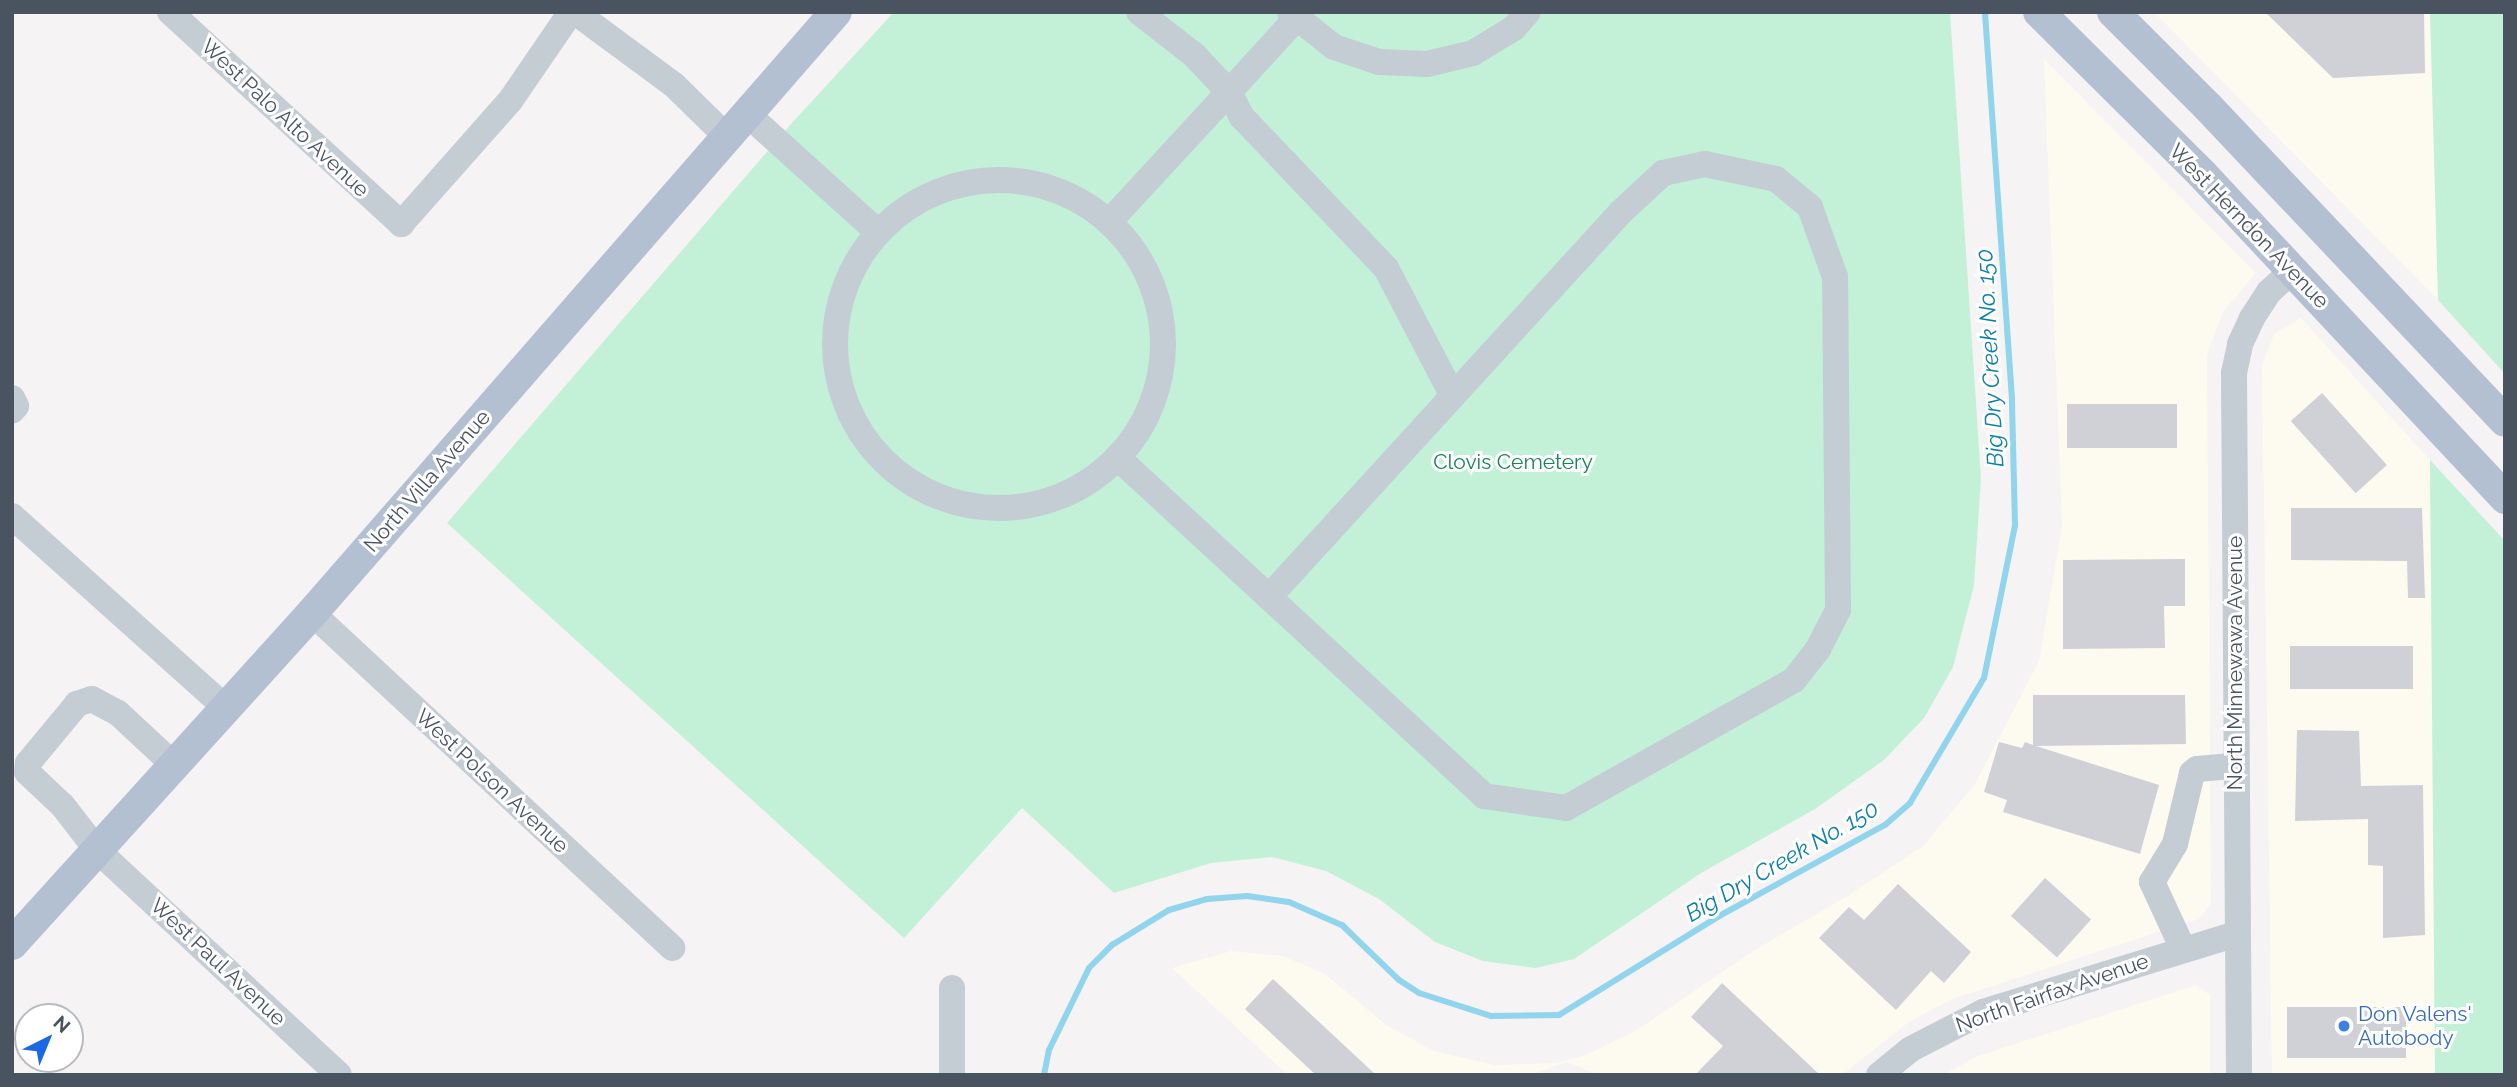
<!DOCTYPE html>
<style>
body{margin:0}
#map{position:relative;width:2517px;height:1087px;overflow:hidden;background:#f5f3f3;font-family:Raleway,sans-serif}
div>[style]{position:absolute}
.commercial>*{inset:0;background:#fdfaef}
.green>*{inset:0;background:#c3f1d7}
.stream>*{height:6px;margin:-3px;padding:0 3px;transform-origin:3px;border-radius:3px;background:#90d4ed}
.building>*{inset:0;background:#cfd1d7;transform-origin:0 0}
.minor>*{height:26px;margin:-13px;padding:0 13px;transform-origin:13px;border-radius:13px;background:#c4ccd4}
.minor>.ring{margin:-13px;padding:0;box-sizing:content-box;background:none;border:26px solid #c4ccd4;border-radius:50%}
.major>*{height:32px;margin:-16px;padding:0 16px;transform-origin:16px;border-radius:16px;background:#b3c0d1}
.dots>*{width:19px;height:19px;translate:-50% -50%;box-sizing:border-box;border:4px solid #fff;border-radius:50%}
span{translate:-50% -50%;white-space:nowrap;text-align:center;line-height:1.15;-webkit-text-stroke:6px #fff;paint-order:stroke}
.street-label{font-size:21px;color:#4a5461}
.park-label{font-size:21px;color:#188555}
.shop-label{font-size:21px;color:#366cbe}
.left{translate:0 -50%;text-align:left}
.water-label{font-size:23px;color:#0c7fa9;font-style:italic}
.frame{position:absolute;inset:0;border:14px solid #4a5461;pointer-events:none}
.north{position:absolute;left:14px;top:1003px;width:70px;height:70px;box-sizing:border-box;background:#fff;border:2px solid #b7bbc0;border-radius:50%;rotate:43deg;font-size:19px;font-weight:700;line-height:28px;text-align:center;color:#4a5461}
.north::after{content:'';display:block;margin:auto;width:24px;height:32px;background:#1b68e7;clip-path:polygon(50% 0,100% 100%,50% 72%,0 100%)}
</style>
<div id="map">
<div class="commercial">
<i style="clip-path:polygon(2154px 12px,2430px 12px,2438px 300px)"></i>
<i style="clip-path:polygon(2044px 59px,2256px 273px,2223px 312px,2207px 356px,2211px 903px,2199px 919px,1952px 999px,1909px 1022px,1842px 1075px,1599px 1075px,1566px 1062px,1531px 1075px,1288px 1075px,1172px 968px,1231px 951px,1283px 956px,1325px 974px,1386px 1025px,1434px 1051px,1495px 1065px,1556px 1063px,1586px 1055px,1637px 1030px,1753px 951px,1844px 898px,1923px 846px,1975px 784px,2039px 661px,2062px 526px)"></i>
<i style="clip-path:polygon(2301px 318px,2430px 460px,2435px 1075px,2272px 1075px,2262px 365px,2274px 334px)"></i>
<i style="clip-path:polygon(2196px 985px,2210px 995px,2210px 1075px,1943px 1075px,1978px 1056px)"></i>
</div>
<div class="green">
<i style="clip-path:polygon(894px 12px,1950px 12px,1981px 478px,1974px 585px,1953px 667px,1924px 718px,1884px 760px,1815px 809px,1701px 873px,1574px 959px,1536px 968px,1483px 961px,1435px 942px,1379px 899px,1326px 871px,1272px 857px,1211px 863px,1114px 893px,1022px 808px,904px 938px,447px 523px,791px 124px)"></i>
<i style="clip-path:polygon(2430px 12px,2505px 12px,2505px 374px,2438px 300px)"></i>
<i style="clip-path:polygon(2430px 460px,2505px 541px,2505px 1075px,2435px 1075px)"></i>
</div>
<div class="stream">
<i style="left:1044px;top:1075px;width:25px;rotate:-79deg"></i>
<i style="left:1049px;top:1050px;width:91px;rotate:-64deg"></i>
<i style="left:1089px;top:968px;width:33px;rotate:-45deg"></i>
<i style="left:1112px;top:945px;width:67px;rotate:-31.6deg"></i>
<i style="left:1169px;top:910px;width:40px;rotate:-16deg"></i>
<i style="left:1207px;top:899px;width:40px;rotate:-4.3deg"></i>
<i style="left:1247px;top:896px;width:42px;rotate:8.1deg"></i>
<i style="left:1289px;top:902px;width:58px;rotate:23.5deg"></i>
<i style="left:1342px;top:925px;width:79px;rotate:44deg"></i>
<i style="left:1399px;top:980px;width:24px;rotate:33deg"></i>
<i style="left:1419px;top:993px;width:76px;rotate:17.7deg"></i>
<i style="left:1491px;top:1016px;width:68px;rotate:-0.8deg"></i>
<i style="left:1559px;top:1015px;width:190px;rotate:-31.7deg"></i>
<i style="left:1721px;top:915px;width:187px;rotate:-28.8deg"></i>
<i style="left:1885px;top:825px;width:33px;rotate:-41deg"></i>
<i style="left:1910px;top:803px;width:145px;rotate:-59.4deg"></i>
<i style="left:1984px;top:678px;width:156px;rotate:-78.5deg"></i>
<i style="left:2015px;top:525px;width:126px;rotate:-91.4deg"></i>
<i style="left:2012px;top:399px;width:388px;rotate:-94deg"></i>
</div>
<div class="building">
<i style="clip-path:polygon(2265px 12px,2424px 12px,2425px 73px,2333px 78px)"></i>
<i style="left:2322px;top:393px;width:97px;height:42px;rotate:48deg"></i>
<i style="left:2177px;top:404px;width:44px;height:110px;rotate:90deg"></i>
<i style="clip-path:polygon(2291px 508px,2422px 508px,2425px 598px,2408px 598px,2407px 561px,2291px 560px)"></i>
<i style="clip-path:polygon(2185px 559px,2185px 606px,2164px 606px,2165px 648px,2063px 649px,2063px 560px)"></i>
<i style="left:2413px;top:646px;width:43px;height:123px;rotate:90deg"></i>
<i style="clip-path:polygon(2033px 695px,2185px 695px,2186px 744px,2036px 746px,2159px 785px,2140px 854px,2003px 812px,2007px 800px,1984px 792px,1999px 742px,2022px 748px,2025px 742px,2033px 745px)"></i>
<i style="clip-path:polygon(2297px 730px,2359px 731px,2361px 786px,2423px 785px,2425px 935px,2383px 938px,2383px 866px,2368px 865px,2368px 819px,2295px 821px)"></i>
<i style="left:2045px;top:878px;width:62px;height:51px;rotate:42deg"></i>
<i style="clip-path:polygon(1898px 884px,1971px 952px,1944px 983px,1931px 971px,1896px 1010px,1819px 938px,1849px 907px,1864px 920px)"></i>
<i style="clip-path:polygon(1273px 979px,1376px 1075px,1316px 1075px,1245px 1009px)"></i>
<i style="clip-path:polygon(1722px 983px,1820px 1075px,1695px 1075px,1723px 1046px,1691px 1017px)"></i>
<i style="left:2287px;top:1007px;width:119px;height:51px"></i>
</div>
<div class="minor">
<i style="left:170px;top:12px;width:314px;rotate:42.5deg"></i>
<i style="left:401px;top:224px;width:164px;rotate:-48.5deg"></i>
<i style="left:510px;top:101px;width:108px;rotate:-55.6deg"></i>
<i style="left:575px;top:12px;width:123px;rotate:36.4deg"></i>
<i style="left:674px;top:85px;width:71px;rotate:44.4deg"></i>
<i style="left:1139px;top:12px;width:70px;rotate:38deg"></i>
<i style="left:1194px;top:55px;width:51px;rotate:46.6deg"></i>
<i style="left:1229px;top:92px;width:108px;rotate:-47.6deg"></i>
<i style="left:1290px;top:12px;width:56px;rotate:38.5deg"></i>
<i style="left:1334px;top:47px;width:47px;rotate:18.4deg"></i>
<i style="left:1379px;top:62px;width:48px;rotate:2.4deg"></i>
<i style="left:1427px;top:64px;width:47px;rotate:-13.4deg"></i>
<i style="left:1473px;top:53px;width:48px;rotate:-31.4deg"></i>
<i style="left:1514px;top:28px;width:21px;rotate:-49deg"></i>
<i style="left:745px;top:112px;width:179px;rotate:42.1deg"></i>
<i class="ring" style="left:835px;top:180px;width:302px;height:302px"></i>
<i style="left:1109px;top:222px;width:177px;rotate:-47.3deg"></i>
<i style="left:1229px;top:92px;width:28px;rotate:63deg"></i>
<i style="left:1242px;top:117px;width:209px;rotate:46.4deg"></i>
<i style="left:1386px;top:268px;width:144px;rotate:62.4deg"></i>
<i style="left:12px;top:398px;width:9px;rotate:63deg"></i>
<i style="left:16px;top:406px;width:6px;rotate:129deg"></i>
<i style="left:1117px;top:457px;width:500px;rotate:42.7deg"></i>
<i style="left:1484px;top:796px;width:83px;rotate:8.3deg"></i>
<i style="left:1566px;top:808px;width:261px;rotate:-29.3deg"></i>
<i style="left:1794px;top:680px;width:39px;rotate:-52deg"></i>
<i style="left:1818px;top:649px;width:44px;rotate:-62.9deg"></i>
<i style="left:1838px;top:610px;width:333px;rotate:-90.5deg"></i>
<i style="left:1835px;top:277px;width:74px;rotate:-109.7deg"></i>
<i style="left:1810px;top:207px;width:44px;rotate:-140.5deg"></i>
<i style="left:1776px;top:179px;width:73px;rotate:-168.1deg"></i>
<i style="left:1705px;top:164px;width:43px;rotate:167.9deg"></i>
<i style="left:1663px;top:173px;width:57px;rotate:137.1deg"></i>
<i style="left:1621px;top:212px;width:522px;rotate:132.44deg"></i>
<i style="left:12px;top:516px;width:288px;rotate:41.9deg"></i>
<i style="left:312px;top:613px;width:492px;rotate:42.9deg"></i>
<i style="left:174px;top:765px;width:76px;rotate:-137.1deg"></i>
<i style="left:118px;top:713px;width:30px;rotate:-152deg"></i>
<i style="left:92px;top:699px;width:16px;rotate:162deg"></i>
<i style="left:77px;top:704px;width:77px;rotate:129.7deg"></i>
<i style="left:28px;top:763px;width:9px;rotate:96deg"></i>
<i style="left:27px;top:772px;width:50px;rotate:43.4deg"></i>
<i style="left:63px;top:806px;width:56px;rotate:52.3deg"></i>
<i style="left:97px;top:850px;width:330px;rotate:42.9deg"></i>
<i style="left:2183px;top:949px;width:74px;rotate:-114.8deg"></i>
<i style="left:2152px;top:882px;width:44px;rotate:-58.8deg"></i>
<i style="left:2175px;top:844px;width:73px;rotate:-76.5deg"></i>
<i style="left:2192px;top:773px;width:6px;rotate:-39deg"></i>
<i style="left:2197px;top:769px;width:38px;rotate:-5deg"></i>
<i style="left:952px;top:988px;width:87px;rotate:90deg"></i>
<i style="left:1879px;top:1075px;width:41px;rotate:-39.1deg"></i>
<i style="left:1911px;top:1049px;width:81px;rotate:-27.2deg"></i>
<i style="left:1983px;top:1012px;width:266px;rotate:-17.1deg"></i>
<i style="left:2239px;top:1075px;width:702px;rotate:-90.41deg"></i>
<i style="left:2234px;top:373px;width:30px;rotate:-78deg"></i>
<i style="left:2240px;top:344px;width:29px;rotate:-65deg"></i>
<i style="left:2252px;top:318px;width:31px;rotate:-57deg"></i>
<i style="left:2269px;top:292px;width:33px;rotate:-43deg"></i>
</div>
<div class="major">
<i style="left:2039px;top:12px;width:230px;rotate:44.8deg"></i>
<i style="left:2202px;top:174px;width:444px;rotate:46.9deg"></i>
<i style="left:2113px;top:12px;width:134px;rotate:45deg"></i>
<i style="left:2208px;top:107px;width:432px;rotate:46.6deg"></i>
<i style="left:12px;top:944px;width:447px;rotate:-47.8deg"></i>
<i style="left:312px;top:613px;width:797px;rotate:-48.92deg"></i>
</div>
<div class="dots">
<i style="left:2344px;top:1026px;background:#3f7fe0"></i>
</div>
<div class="street-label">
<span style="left:285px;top:118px;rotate:43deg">West Palo Alto Avenue</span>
<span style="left:2249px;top:226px;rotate:46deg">West Herndon Avenue</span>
<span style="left:427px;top:481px;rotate:-49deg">North Villa Avenue</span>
<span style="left:2235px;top:663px;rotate:-90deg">North Minnewawa Avenue</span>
<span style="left:492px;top:781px;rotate:43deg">West Polson Avenue</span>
<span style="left:218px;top:962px;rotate:43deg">West Paul Avenue</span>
<span style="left:2052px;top:993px;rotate:-19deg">North Fairfax Avenue</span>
</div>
<div class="park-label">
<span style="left:1513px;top:462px">Clovis Cemetery</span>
</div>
<div class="shop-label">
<span class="left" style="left:2358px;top:1026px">Don Valens'<br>Autobody</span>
</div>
<div class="water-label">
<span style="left:1990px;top:358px;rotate:-93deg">Big Dry Creek No. 150</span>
<span style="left:1782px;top:861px;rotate:-30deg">Big Dry Creek No. 150</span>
</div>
<div class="frame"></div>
<div class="north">N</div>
</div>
